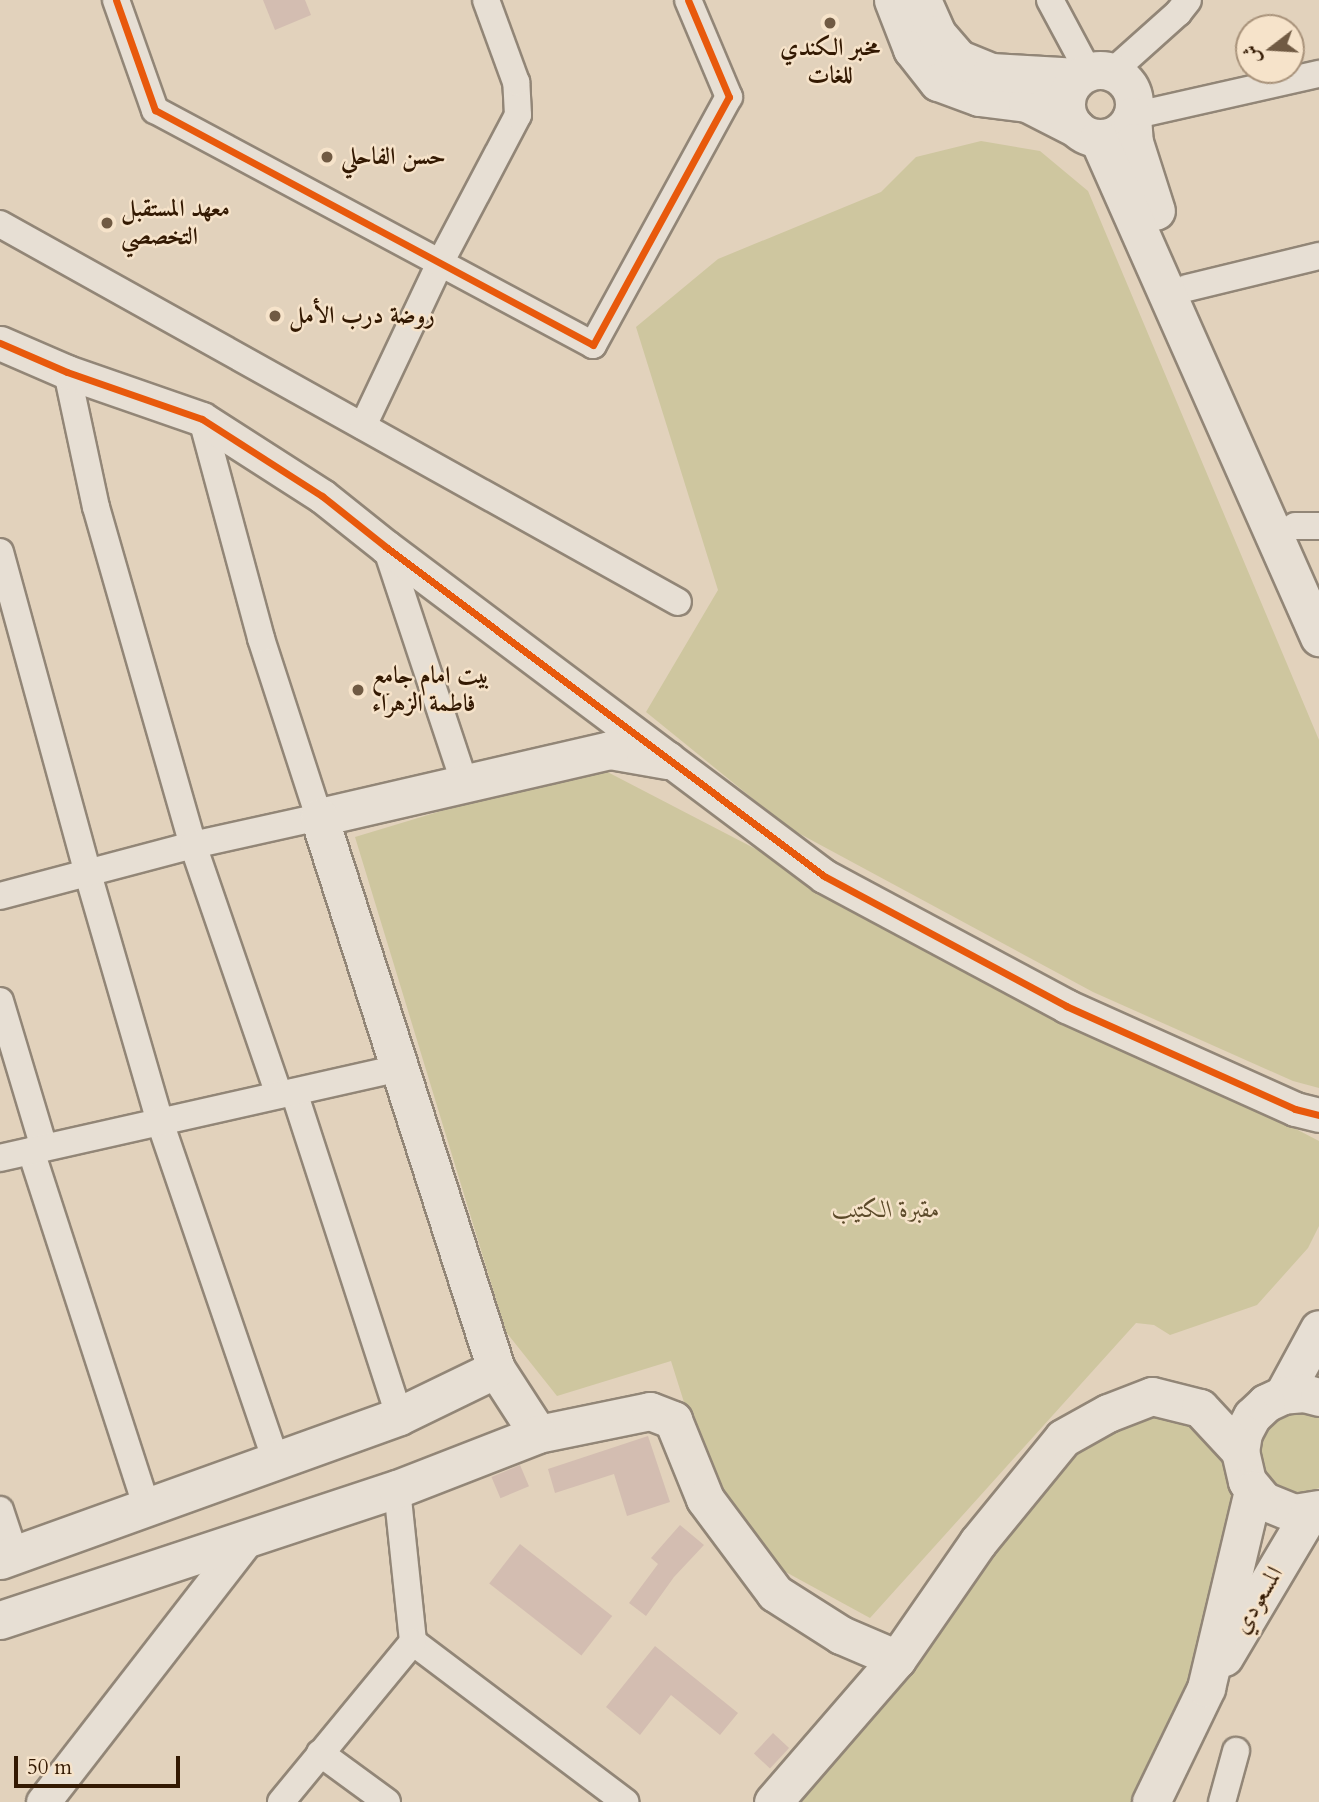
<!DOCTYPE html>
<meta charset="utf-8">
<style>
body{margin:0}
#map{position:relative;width:1319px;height:1802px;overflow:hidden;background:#e2d2bc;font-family:Cardo,Amiri,serif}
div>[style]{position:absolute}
.green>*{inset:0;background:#cec69f}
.building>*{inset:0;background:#d3bdb1;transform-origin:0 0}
.roads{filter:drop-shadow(2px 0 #928677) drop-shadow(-2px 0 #928677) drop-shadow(0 2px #928677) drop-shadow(0 -2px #928677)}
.minor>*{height:26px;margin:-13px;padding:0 13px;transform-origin:13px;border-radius:13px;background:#e7dfd4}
.tertiary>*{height:33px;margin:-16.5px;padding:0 16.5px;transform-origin:16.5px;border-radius:16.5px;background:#e7dfd4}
.secondary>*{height:37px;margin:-18.5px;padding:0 18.5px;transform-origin:18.5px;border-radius:18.5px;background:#e7dfd4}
.secondary>.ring{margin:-18.5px;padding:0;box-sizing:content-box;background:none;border:37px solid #e7dfd4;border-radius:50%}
.cycleway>*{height:7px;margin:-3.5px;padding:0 3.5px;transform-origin:3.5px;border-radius:3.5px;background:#e8590c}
.dots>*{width:19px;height:19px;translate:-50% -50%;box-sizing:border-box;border:4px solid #f6e3ca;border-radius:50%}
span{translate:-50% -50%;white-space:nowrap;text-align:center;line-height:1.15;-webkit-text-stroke:5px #f6e3ca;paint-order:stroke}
.poi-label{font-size:24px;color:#331902;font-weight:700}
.left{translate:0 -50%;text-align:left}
.park-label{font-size:24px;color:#5c4a2a;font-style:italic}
.street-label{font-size:24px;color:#331902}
.north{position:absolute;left:1235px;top:14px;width:70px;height:70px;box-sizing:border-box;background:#f6e3ca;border:2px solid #a8927a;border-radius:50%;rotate:253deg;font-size:19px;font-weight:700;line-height:28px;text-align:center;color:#331902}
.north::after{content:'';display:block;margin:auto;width:24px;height:32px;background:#705a43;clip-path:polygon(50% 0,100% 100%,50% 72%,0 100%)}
.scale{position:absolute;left:14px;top:1756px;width:166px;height:32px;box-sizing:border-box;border:4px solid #331902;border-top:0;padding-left:9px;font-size:21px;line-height:24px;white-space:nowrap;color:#331902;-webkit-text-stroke:5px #f6e3ca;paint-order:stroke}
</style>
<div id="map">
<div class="green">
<i style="clip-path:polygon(981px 141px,1040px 151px,1088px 191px,1319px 740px,1319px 1088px,1293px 1081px,1093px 992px,789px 828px,646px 712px,718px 590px,636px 327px,718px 259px,881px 192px,916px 157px)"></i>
<i style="clip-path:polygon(594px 765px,1319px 1141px,1319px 1226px,1308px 1248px,1257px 1305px,1170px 1335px,1154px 1325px,1136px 1323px,870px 1618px,771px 1564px,706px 1472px,671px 1361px,557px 1396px,506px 1332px,355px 837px)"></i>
<i style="clip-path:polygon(1200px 1408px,1253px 1490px,1151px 1802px,773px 1802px,1108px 1413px)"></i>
<i style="clip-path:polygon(1305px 1412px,1319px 1417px,1319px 1488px,1301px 1494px,1288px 1492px,1266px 1476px,1259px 1451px,1269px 1426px,1292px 1413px)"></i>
</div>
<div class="building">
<i style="clip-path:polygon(263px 0,305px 0,311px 15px,275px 30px)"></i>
<i style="clip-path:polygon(648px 1436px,670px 1502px,627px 1516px,614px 1474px,555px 1493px,548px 1469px)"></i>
<i style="left:520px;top:1465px;width:23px;height:31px;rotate:67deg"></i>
<i style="clip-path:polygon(680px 1525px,704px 1545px,674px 1577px,646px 1616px,629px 1603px,658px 1564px,651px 1558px)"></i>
<i style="left:520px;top:1544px;width:117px;height:50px;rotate:38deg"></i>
<i style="clip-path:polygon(655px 1646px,738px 1713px,720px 1735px,671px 1695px,640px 1735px,606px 1707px)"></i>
<i style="left:773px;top:1733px;width:22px;height:28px;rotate:43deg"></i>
</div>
<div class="roads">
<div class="minor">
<i style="left:116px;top:0;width:117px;rotate:70.5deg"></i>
<i style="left:155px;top:110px;width:497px;rotate:28.2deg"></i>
<i style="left:593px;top:345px;width:283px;rotate:-61.3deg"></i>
<i style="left:729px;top:97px;width:105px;rotate:-112.9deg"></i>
<i style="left:1050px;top:0;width:81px;rotate:61.8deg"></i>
<i style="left:1112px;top:72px;width:89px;rotate:-41.8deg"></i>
<i style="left:1178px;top:13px;width:16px;rotate:-52deg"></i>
<i style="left:1132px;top:116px;width:192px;rotate:-12.7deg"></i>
<i style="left:0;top:224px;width:776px;rotate:29.14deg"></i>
<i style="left:1187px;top:288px;width:136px;rotate:-13.6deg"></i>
<i style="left:67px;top:372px;width:138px;rotate:77.9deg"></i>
<i style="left:96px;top:507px;width:352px;rotate:74deg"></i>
<i style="left:193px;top:845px;width:264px;rotate:71deg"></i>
<i style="left:363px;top:426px;width:180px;rotate:-64.7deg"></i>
<i style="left:440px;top:263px;width:167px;rotate:-62.2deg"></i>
<i style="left:518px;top:115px;width:33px;rotate:-93deg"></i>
<i style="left:516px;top:82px;width:87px;rotate:-110.1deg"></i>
<i style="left:1295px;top:526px;width:24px"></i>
<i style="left:386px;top:547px;width:247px;rotate:71.6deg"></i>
<i style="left:0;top:552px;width:334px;rotate:74.7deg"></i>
<i style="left:88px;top:874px;width:258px;rotate:73.8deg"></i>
<i style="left:160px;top:1122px;width:358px;rotate:71.1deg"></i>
<i style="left:0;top:896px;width:200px;rotate:-14.8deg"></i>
<i style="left:193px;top:845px;width:129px;rotate:-12.5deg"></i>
<i style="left:319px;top:817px;width:188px;rotate:-108deg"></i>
<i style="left:261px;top:638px;width:227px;rotate:-105.1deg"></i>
<i style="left:0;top:1001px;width:153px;rotate:73.3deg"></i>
<i style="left:294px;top:1092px;width:341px;rotate:72deg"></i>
<i style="left:31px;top:1151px;width:374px;rotate:72deg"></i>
<i style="left:0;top:1158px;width:408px;rotate:-12.7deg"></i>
<i style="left:397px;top:1489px;width:154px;rotate:84deg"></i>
<i style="left:413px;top:1642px;width:266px;rotate:37deg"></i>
<i style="left:0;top:1510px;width:47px;rotate:71.6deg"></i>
<i style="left:320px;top:1753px;width:83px;rotate:36.2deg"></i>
<i style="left:281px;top:1802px;width:207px;rotate:-50.5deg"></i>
<i style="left:1222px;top:1802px;width:53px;rotate:-74.6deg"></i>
</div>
<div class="tertiary">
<i style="left:0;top:343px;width:73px;rotate:23.4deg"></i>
<i style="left:67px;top:372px;width:143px;rotate:19.2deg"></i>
<i style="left:202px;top:419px;width:143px;rotate:32.7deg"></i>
<i style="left:322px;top:496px;width:82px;rotate:38.6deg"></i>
<i style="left:386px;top:547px;width:548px;rotate:36.91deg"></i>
<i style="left:824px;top:876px;width:275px;rotate:28.2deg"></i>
<i style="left:1066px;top:1006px;width:251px;rotate:24.2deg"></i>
<i style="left:1295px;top:1109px;width:25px;rotate:14deg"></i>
<i style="left:43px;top:1802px;width:333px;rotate:-52.2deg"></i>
</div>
<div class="secondary">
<i style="left:893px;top:0;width:53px;rotate:68.8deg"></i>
<i style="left:912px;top:49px;width:42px;rotate:51.8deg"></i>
<i style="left:938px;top:82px;width:44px;rotate:20.1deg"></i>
<i style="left:979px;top:97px;width:48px;rotate:7.1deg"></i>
<i style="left:1027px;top:103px;width:55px;rotate:27deg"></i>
<i style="left:922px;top:0;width:37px;rotate:66deg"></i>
<i style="left:937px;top:34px;width:33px;rotate:49deg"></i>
<i style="left:959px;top:59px;width:35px;rotate:22deg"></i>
<i style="left:991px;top:72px;width:87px;rotate:3.3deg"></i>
<i class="ring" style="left:1066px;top:70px;width:31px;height:31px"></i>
<i style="left:1132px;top:116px;width:26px;rotate:86deg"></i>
<i style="left:1134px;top:142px;width:72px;rotate:72.3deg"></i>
<i style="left:1098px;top:138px;width:546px;rotate:66.11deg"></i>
<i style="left:667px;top:760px;width:58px;rotate:-170deg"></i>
<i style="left:610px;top:750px;width:299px;rotate:167deg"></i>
<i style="left:319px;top:817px;width:580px;rotate:72.22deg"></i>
<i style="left:496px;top:1369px;width:77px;rotate:57.1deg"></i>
<i style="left:538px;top:1434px;width:114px;rotate:-11.6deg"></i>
<i style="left:650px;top:1411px;width:25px;rotate:21deg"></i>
<i style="left:673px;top:1420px;width:85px;rotate:67.9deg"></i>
<i style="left:705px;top:1499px;width:117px;rotate:53.3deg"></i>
<i style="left:775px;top:1593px;width:78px;rotate:32.5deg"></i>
<i style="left:841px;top:1635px;width:61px;rotate:23.2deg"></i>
<i style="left:1283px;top:1395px;width:75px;rotate:-61.4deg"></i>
<i style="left:1319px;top:1397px;width:16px;rotate:-165deg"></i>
<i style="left:1304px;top:1393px;width:21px;rotate:175deg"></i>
<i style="left:1283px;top:1395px;width:19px;rotate:155deg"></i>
<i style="left:1266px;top:1403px;width:19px;rotate:137deg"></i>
<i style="left:1252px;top:1416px;width:19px;rotate:118deg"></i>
<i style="left:1243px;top:1433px;width:18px;rotate:99deg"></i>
<i style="left:1240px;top:1451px;width:31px;rotate:77deg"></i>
<i style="left:1247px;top:1481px;width:26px;rotate:50deg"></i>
<i style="left:1264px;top:1501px;width:32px;rotate:22deg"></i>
<i style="left:1294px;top:1513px;width:25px;rotate:-9deg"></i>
<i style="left:0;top:1560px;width:424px;rotate:-19.8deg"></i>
<i style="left:399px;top:1416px;width:108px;rotate:-25.9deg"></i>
<i style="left:0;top:1620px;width:418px;rotate:-18.3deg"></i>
<i style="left:397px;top:1489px;width:151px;rotate:-21.3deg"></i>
<i style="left:1224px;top:1657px;width:169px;rotate:-59.3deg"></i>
<i style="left:773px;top:1802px;width:189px;rotate:-49.1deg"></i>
<i style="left:897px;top:1659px;width:142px;rotate:-55.3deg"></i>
<i style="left:978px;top:1542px;width:134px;rotate:-50.7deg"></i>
<i style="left:1063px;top:1438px;width:51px;rotate:-29.1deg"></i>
<i style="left:1108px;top:1413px;width:47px;rotate:-21.1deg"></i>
<i style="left:1152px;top:1396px;width:49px;rotate:14deg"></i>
<i style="left:1200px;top:1408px;width:59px;rotate:47.1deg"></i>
<i style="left:1151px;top:1802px;width:127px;rotate:-64.2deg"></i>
<i style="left:1206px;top:1688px;width:204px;rotate:-76.6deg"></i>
</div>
</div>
<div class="cycleway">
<i style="left:116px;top:0;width:117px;rotate:70.5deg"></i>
<i style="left:155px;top:110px;width:497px;rotate:28.2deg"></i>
<i style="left:593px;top:345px;width:283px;rotate:-61.3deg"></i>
<i style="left:729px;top:97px;width:105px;rotate:-112.9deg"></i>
<i style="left:0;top:343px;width:73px;rotate:23.4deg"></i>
<i style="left:67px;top:372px;width:143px;rotate:19.2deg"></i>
<i style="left:202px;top:419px;width:143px;rotate:32.7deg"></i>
<i style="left:322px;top:496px;width:82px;rotate:38.6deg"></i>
<i style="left:386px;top:547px;width:548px;rotate:36.91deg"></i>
<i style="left:824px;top:876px;width:275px;rotate:28.2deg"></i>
<i style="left:1066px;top:1006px;width:251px;rotate:24.2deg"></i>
<i style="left:1295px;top:1109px;width:25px;rotate:14deg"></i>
</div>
<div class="dots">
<i style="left:830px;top:23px;background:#705a43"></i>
<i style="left:327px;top:157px;background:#705a43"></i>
<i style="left:107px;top:223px;background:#705a43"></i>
<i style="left:275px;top:316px;background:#705a43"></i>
<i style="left:358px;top:690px;background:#705a43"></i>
</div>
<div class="poi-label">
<span style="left:830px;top:62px">مخبر الكندي<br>للغات</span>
<span class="left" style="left:341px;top:157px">حسن الفاحلي</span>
<span class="left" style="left:121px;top:223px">معهد المستقبل<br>التخصصي</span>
<span class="left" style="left:289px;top:316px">روضة درب الأمل</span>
<span class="left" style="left:372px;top:690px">بيت امام جامع<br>فاطمة الزهراء</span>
</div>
<div class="park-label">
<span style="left:886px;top:1210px">مقبرة الكتيب</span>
</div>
<div class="street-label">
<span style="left:1258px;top:1600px;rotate:-59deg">المسعودي</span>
</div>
<div class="north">ش</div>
<div class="scale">50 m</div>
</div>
